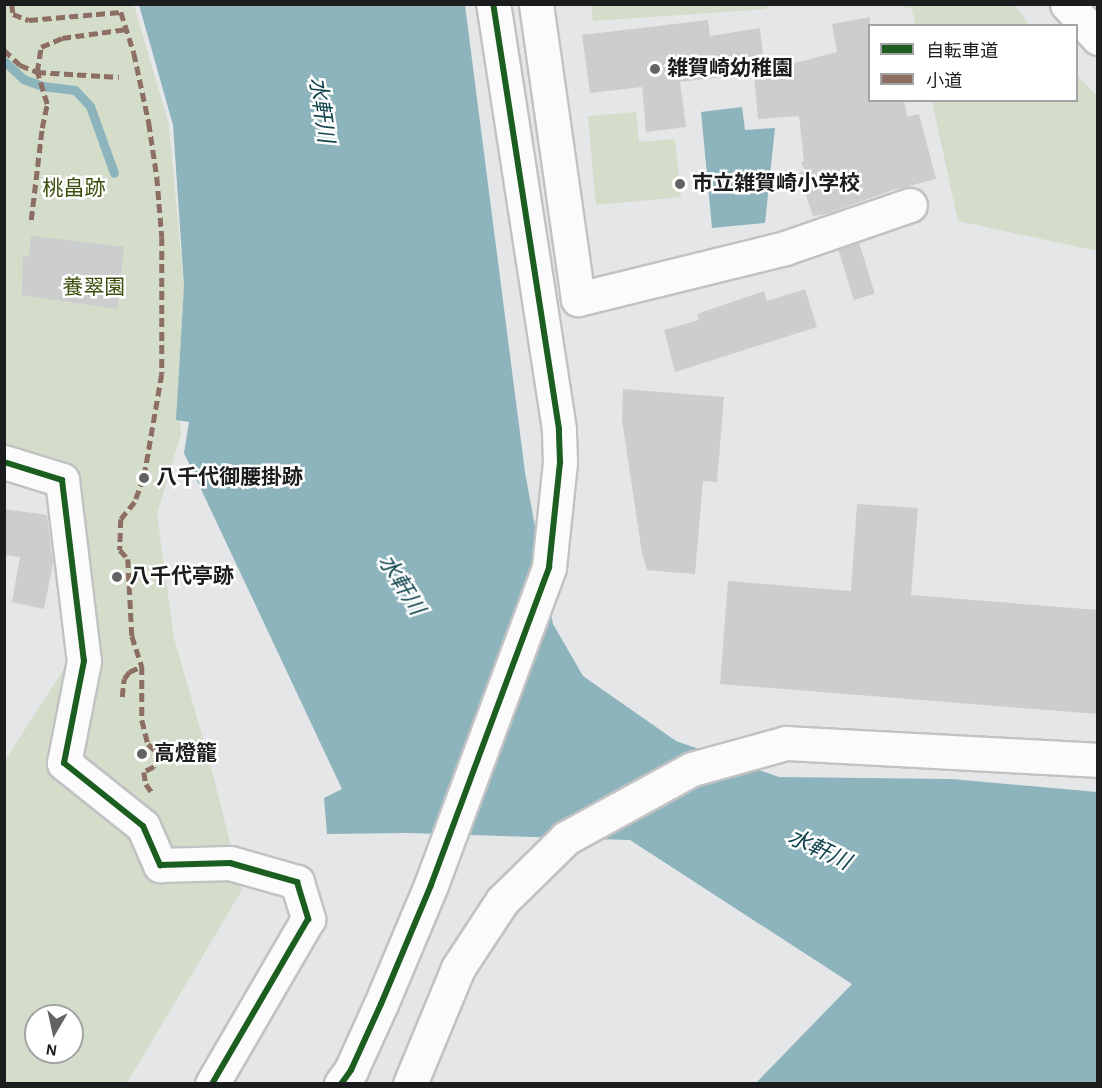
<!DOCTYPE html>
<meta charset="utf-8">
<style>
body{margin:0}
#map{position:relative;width:1102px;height:1088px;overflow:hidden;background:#e5e6e7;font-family:"Alegreya Sans","Noto Sans JP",sans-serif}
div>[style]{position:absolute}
.green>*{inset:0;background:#d4dcca}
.water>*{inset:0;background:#8db4bc}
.stream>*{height:9px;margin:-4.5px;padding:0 4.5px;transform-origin:4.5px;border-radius:4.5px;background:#8db4bc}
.building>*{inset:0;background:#cccdce;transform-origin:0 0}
.roads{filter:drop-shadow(2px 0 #c1c2c3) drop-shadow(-2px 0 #c1c2c3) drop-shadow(0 2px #c1c2c3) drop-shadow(0 -2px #c1c2c3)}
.minor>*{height:33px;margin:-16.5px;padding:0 16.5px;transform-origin:16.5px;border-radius:16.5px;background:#fbfbfb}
.tertiary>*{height:33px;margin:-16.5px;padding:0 16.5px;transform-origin:16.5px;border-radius:16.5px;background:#fbfbfb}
.primary>*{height:33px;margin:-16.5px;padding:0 16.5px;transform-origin:16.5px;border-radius:16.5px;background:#fbfbfb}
.quiet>*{height:4.5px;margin-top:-2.25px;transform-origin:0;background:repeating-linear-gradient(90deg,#8d6e63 0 9px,transparent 0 13.5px)}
.cycleway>*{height:6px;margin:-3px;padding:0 3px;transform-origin:3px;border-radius:3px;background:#1b5e20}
.dots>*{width:16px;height:16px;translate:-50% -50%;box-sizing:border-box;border:3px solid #fff;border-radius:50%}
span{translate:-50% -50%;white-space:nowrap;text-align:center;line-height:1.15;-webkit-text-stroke:5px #fff;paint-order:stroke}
.poi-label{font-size:21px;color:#1b1c1d;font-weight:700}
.left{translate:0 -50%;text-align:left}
.park-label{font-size:21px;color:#3b4e0c}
.water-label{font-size:22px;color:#0e434c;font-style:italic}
.frame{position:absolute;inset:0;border:6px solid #1b1c1d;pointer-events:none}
.legend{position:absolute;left:868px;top:24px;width:210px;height:78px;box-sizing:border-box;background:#fff;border:2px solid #a4a4a5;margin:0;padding:8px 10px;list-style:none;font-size:18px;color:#1b1c1d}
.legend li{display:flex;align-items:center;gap:12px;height:30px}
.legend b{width:30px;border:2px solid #a4a4a5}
.north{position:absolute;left:24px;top:1004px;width:60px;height:60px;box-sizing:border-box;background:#fff;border:2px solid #a4a4a5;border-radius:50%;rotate:189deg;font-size:16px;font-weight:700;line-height:24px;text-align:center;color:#1b1c1d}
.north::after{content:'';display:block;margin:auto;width:21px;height:27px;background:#626364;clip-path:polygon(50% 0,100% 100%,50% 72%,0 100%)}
</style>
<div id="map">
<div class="green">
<i style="clip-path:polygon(evenodd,5px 5px,134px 5px,169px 125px,184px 286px,178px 385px,181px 434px,157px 514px,174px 638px,210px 763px,242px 890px,127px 1083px,5px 1083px,4px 762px,92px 625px,82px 522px,83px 487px,78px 474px,5px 447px,5px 5px,36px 1016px,72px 1016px,72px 1052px,36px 1052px,36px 1016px)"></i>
<i style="clip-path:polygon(591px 5px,591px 4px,771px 5px,766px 9px,593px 21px)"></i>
<i style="clip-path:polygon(895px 5px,1015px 5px,1029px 25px,915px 25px,912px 9px)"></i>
<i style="clip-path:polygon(1077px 75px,1097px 96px,1097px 251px,958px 221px,932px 101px,1076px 100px)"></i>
<i style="clip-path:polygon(636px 112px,639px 142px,675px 139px,681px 197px,596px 205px,588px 116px)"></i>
</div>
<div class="water">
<i style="clip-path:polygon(139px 5px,465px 5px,525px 472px,553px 624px,583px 676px,676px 741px,779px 777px,951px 779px,1097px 792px,1097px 1083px,756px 1083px,852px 984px,630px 840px,408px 833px,327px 834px,324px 798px,342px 789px,184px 453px,189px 422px,176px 420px,184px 286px,173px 125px)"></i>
<i style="clip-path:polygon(742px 107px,745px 130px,775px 128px,765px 223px,712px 228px,701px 112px)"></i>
</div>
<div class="stream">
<i style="left:4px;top:61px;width:26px;rotate:43deg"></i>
<i style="left:23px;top:79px;width:20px;rotate:20deg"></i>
<i style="left:42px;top:86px;width:33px;rotate:7deg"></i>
<i style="left:75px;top:90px;width:22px;rotate:47deg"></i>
<i style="left:90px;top:106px;width:71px;rotate:70.3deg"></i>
</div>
<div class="building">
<i style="clip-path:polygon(870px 17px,870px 100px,904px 100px,907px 117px,919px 114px,936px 179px,893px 190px,826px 214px,813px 216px,798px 173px,805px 171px,801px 162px,804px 161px,799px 116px,758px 119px,754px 74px,764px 72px,680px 82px,686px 127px,646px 132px,642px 87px,590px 93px,582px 35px,708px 20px,710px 36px,760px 28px,765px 71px,837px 52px,832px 24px)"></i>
<i style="clip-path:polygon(31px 236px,124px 247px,117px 309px,22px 295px,23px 256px,29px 257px)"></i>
<i style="left:859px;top:242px;width:54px;height:22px;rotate:73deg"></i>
<i style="clip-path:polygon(805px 289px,817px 327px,675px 372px,664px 330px,699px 320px,697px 314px,764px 291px,767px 301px)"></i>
<i style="clip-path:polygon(623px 389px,724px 397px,717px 482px,703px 481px,695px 574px,647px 570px,642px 553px,622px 420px)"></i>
<i style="clip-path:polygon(857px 504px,918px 508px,911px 595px,1098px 610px,1098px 714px,720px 684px,728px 581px,851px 591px)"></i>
<i style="clip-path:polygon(4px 509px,47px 515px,53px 563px,44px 609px,12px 602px,20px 557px,4px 555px)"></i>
</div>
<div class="roads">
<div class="minor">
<i style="left:536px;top:4px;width:298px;rotate:81.9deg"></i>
<i style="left:578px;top:299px;width:213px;rotate:-13.8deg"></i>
<i style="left:785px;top:248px;width:132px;rotate:-19deg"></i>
<i style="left:4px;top:462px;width:61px;rotate:17.2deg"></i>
<i style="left:62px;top:480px;width:182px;rotate:83.1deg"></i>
<i style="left:84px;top:661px;width:104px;rotate:101.1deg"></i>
<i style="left:64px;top:763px;width:101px;rotate:38.6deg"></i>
<i style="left:143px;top:826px;width:43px;rotate:66.4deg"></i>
<i style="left:160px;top:865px;width:70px;rotate:-1.6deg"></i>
<i style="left:230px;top:863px;width:70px;rotate:15.8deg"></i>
<i style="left:297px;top:882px;width:39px;rotate:73deg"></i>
<i style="left:308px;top:919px;width:191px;rotate:120.2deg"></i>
</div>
<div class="tertiary">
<i style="left:341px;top:1084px;width:17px;rotate:-54deg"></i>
<i style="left:351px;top:1070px;width:72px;rotate:-65.6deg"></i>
<i style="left:381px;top:1004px;width:129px;rotate:-67.2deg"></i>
<i style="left:431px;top:885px;width:339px;rotate:-69.6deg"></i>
<i style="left:549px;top:567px;width:106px;rotate:-84deg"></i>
<i style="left:560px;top:462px;width:33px;rotate:-92deg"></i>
<i style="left:559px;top:429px;width:430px;rotate:-98.8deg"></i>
<i style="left:410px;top:1084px;width:126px;rotate:-67.5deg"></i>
<i style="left:458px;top:968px;width:80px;rotate:-56.7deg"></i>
<i style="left:502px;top:901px;width:90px;rotate:-44.5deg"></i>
<i style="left:566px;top:838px;width:144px;rotate:-28.7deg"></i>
<i style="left:692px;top:769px;width:98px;rotate:-15.5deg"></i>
<i style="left:786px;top:743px;width:312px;rotate:3.1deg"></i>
</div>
<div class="primary">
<i style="left:1067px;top:4px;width:46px;rotate:47.6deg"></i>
</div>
</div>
<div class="quiet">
<i style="left:12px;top:4px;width:10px;rotate:84deg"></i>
<i style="left:13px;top:14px;width:17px;rotate:21deg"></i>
<i style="left:29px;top:20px;width:92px;rotate:-5deg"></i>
<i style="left:121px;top:12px;width:43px;rotate:72.4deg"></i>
<i style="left:134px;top:53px;width:72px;rotate:77.9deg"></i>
<i style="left:149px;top:123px;width:55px;rotate:81.6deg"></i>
<i style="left:157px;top:177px;width:60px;rotate:85.2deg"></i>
<i style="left:162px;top:237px;width:137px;rotate:90deg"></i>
<i style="left:162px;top:374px;width:106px;rotate:99.8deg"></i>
<i style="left:144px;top:478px;width:26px;rotate:111deg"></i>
<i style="left:135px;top:502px;width:22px;rotate:129deg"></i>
<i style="left:121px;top:519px;width:31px;rotate:92deg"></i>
<i style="left:120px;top:550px;width:12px;rotate:48deg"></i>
<i style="left:128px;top:559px;width:77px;rotate:87deg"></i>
<i style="left:132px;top:636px;width:32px;rotate:72deg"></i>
<i style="left:142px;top:666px;width:54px;rotate:90deg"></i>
<i style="left:142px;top:720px;width:25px;rotate:76deg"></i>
<i style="left:148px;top:744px;width:15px;rotate:42deg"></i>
<i style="left:159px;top:754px;width:14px;rotate:111deg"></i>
<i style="left:154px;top:767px;width:11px;rotate:153deg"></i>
<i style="left:144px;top:772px;width:12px;rotate:81deg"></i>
<i style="left:146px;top:784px;width:12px;rotate:55deg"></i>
<i style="left:4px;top:50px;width:22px;rotate:43deg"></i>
<i style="left:20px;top:65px;width:18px;rotate:22deg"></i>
<i style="left:37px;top:72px;width:82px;rotate:3.5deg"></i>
<i style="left:31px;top:220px;width:93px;rotate:-83.2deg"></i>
<i style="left:42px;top:128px;width:25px;rotate:-78deg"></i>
<i style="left:47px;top:104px;width:34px;rotate:-107deg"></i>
<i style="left:37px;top:72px;width:25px;rotate:-81deg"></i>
<i style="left:41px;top:47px;width:23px;rotate:-23deg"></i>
<i style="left:62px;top:38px;width:66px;rotate:-7.9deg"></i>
<i style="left:4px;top:298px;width:2px"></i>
<i style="left:122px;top:697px;width:18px;rotate:-84deg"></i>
<i style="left:124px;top:679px;width:9px;rotate:-54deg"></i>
<i style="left:129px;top:672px;width:14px;rotate:-25deg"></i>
</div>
<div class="cycleway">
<i style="left:4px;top:462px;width:61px;rotate:17.2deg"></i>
<i style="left:62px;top:480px;width:182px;rotate:83.1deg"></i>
<i style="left:84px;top:661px;width:104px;rotate:101.1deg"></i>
<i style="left:64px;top:763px;width:101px;rotate:38.6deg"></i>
<i style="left:143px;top:826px;width:43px;rotate:66.4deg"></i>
<i style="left:160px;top:865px;width:70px;rotate:-1.6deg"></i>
<i style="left:230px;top:863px;width:70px;rotate:15.8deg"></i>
<i style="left:297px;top:882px;width:39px;rotate:73deg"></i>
<i style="left:308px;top:919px;width:191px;rotate:120.2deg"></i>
<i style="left:341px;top:1084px;width:17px;rotate:-54deg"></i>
<i style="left:351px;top:1070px;width:72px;rotate:-65.6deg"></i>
<i style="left:381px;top:1004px;width:129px;rotate:-67.2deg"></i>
<i style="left:431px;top:885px;width:339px;rotate:-69.6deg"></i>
<i style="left:549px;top:567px;width:106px;rotate:-84deg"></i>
<i style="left:560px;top:462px;width:33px;rotate:-92deg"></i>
<i style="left:559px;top:429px;width:430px;rotate:-98.8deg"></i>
</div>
<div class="dots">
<i style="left:655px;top:69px;background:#626364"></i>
<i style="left:680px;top:184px;background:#626364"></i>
<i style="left:144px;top:478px;background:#626364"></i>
<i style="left:117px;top:577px;background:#626364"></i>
<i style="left:142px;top:754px;background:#626364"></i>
</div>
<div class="poi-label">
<span class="left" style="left:667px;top:69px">雑賀崎幼稚園</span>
<span class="left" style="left:692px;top:184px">市立雑賀崎小学校</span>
<span class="left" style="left:156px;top:478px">八千代御腰掛跡</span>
<span class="left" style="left:129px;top:577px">八千代亭跡</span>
<span class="left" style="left:154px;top:754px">高燈籠</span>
</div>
<div class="park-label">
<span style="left:74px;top:189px">桃畠跡</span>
<span style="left:94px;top:288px">養翠園</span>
</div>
<div class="water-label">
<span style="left:321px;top:110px;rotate:82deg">水軒川</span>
<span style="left:401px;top:585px;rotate:58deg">水軒川</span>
<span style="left:819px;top:850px;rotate:25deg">水軒川</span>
</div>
<div class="frame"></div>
<ul class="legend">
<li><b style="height:8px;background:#1b5e20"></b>自転車道</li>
<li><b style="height:8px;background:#8d6e63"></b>小道</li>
</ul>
<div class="north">N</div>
</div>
